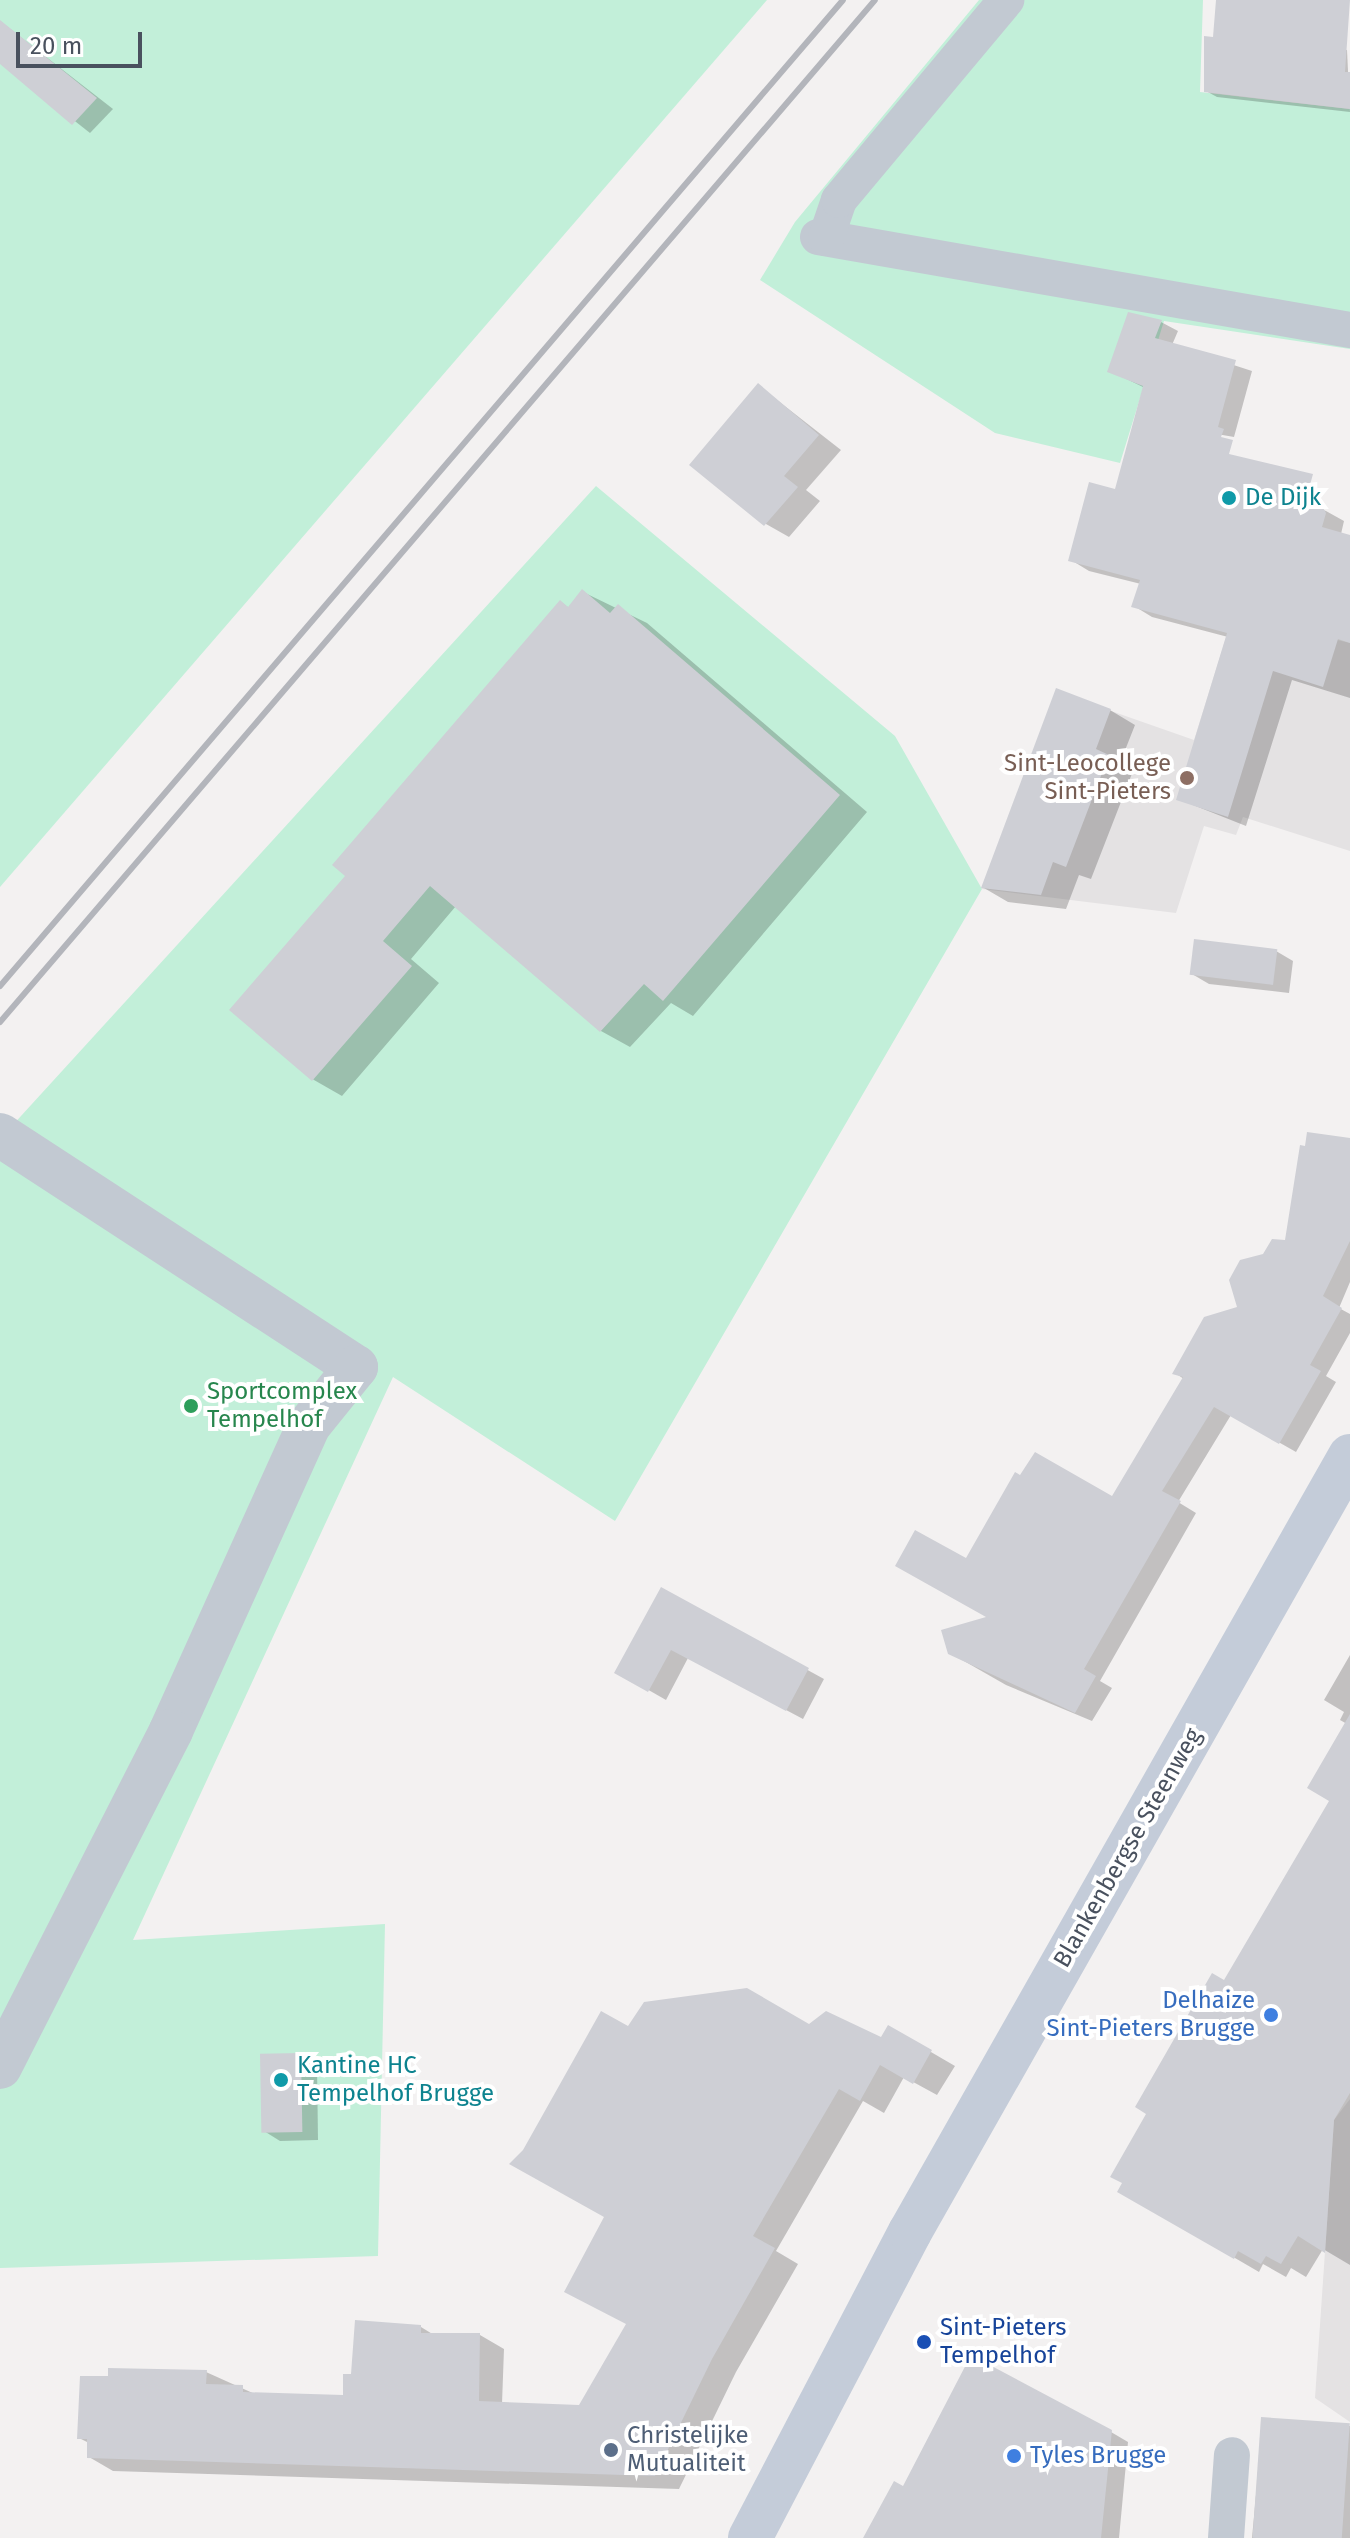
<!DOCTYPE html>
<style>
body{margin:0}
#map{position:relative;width:1350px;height:2538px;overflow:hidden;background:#f3f1f1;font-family:"Fira Sans",sans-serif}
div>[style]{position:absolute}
.education>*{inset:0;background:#e4e2e3}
.green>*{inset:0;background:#c2efd9}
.shadow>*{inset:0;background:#0003}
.building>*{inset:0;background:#cecfd5;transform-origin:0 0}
.pedestrian>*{height:36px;margin:-18px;padding:0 18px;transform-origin:18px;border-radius:18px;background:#c2c9d2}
.minor>*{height:44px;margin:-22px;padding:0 22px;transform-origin:22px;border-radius:22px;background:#c2c9d2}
.secondary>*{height:44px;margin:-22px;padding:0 22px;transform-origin:22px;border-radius:22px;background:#c4ccd9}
.rail>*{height:6px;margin:-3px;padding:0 3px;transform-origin:3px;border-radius:3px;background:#b3b5bb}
.dots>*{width:22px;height:22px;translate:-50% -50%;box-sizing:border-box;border:4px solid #fff;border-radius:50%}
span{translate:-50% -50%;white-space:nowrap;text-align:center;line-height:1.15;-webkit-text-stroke:8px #fff;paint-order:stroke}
.culture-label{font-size:24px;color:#0d838f}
.left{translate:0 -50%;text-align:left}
.education-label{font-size:24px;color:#785e54}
.right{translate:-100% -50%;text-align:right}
.leisure-label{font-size:24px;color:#27864d}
.street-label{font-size:24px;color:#49515e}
.shop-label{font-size:24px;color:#366cbe}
.transit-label{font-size:24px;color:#164399}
.service-label{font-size:24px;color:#4e5e75}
.scale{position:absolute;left:16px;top:32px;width:126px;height:36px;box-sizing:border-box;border:4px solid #49515e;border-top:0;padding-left:10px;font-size:24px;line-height:28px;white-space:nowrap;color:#49515e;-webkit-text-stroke:6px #fff;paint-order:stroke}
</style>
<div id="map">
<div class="education">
<i style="clip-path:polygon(1233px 615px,1350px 643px,1350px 851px,1243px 817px,1236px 835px,1204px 826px,1176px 913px,982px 889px,1057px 692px,1194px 740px)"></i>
<i style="clip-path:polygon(1350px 2099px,1350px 2422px,1315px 2398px,1334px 2120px)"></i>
</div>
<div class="green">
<i style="clip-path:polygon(0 0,767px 0,0 887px)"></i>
<i style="clip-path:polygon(979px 0,1203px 0,1200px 92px,1350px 109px,1350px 349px,1164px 321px,1120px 463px,995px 433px,760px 280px,795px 222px)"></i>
<i style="clip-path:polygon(596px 486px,895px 736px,982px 889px,615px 1521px,393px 1377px,133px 1940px,385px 1924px,378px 2256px,0 2268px,0 1139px)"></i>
</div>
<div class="shadow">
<i style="clip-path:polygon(0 21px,113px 109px,90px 133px,0 62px)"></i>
<i style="clip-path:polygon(1206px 38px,1347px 50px,1350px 112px,1217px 97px,1206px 91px)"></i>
<i style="clip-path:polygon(1161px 322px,1178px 331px,1172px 345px,1252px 371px,1234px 437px,1154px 423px,1145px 388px,1110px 371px)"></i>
<i style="clip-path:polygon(759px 386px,841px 450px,806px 490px,820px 501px,789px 537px,766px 524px)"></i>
<i style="clip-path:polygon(1130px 440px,1326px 511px,1344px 521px,1341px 534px,1350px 537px,1350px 698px,1292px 680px,1246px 826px,1178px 799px,1228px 637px,1152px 617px,1134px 606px,1141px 584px,1089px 571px,1071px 560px,1116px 491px)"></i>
<i style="clip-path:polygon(583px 592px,647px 623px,867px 812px,693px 1016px,671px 1003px,630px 1047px,601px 1031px,456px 906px,411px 959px,439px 983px,342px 1096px,314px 1080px,232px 1010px,348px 876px,561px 602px,569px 608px)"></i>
<i style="clip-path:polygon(1110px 710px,1135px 725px,1120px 763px,1133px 771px,1091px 879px,1079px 875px,1066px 909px,1008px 902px,984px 888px)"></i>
<i style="clip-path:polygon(1276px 951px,1293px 961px,1289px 993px,1209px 984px,1192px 974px)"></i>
<i style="clip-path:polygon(1350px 1142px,1350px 1282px,1339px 1308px,1350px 1314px,1350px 1333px,1326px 1376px,1336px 1382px,1296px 1452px,1231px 1415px,1178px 1502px,1196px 1513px,1100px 1681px,1112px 1688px,1092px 1721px,1006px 1685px,950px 1653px,991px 1618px,966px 1561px,1113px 1499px,1184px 1379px,1175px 1373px,1240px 1309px,1264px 1255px,1287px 1242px)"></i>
<i style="clip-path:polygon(662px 1590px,824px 1679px,803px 1719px,688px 1658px,666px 1700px,617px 1672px)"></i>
<i style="clip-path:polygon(1350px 1655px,1350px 2265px,1323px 2249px,1306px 2277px,1291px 2268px,1286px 2277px,1263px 2264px,1259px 2272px,1120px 2191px,1225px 1983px,1332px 1800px,1347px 1724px,1340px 1720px,1344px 1712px,1324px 1700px)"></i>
<i style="clip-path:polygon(809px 2026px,882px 2040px,888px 2027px,955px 2066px,937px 2095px,904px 2077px,884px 2113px,863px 2101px,776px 2251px,798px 2264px,736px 2372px,679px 2489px,113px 2471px,89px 2457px,89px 2443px,79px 2438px,206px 2372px,257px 2395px,345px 2397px,353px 2377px,421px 2327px,434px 2335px,480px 2335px,504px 2349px,502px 2404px,580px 2407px,628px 2324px,606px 2217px,629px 2028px)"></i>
<i style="clip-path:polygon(301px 2055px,317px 2065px,318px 2140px,280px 2141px,264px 2131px)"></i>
<i style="clip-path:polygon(1263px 2419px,1350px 2426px,1350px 2538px,1252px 2538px)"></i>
<i style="clip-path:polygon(1111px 2432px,1128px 2442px,1119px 2538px,868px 2538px)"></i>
</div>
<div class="building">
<i style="clip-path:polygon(1216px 0,1350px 0,1345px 72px,1350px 72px,1350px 109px,1204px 92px,1204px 36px,1213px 37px)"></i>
<i style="clip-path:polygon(0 20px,97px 98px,72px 125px,0 64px)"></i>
<i style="clip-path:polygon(1128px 312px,1162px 320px,1155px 338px,1236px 360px,1218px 427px,1224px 429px,1221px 437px,1233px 440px,1229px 454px,1313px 474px,1310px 485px,1326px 513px,1322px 527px,1350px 535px,1350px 643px,1338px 639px,1323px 687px,1273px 671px,1228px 817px,1176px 800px,1227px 633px,1131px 607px,1140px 580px,1068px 561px,1089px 482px,1115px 489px,1143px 386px,1107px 372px)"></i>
<i style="clip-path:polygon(758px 383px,819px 435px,784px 476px,798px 487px,764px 526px,689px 465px)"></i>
<i style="clip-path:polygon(582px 589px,610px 613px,618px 604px,840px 795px,663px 1001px,644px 984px,600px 1032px,430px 886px,383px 941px,412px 966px,312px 1081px,229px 1010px,345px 876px,332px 865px,560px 600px,568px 607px)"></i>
<i style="clip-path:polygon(1056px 688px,1111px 709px,1096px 749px,1109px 755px,1066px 867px,1053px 862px,1041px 895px,981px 888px)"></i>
<i style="left:1194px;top:939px;width:84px;height:36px;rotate:7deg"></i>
<i style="clip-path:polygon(1307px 1132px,1350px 1138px,1350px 1241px,1323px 1296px,1342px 1308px,1310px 1365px,1321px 1371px,1279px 1444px,1214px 1407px,1162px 1491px,1181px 1501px,1084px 1669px,1096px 1676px,1075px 1713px,948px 1654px,941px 1630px,986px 1617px,895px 1566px,915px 1530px,966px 1558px,1015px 1472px,1020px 1475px,1035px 1452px,1112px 1496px,1183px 1377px,1172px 1374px,1204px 1317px,1237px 1307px,1229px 1280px,1240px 1260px,1263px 1254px,1272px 1239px,1285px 1240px,1300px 1145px,1305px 1146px)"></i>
<i style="clip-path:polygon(661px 1587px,809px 1668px,786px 1711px,671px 1650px,648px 1692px,614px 1673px)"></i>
<i style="clip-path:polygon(1350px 1714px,1350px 2093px,1334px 2120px,1325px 2253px,1298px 2236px,1281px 2264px,1266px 2256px,1261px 2264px,1238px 2251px,1234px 2259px,1117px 2192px,1122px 2183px,1110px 2177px,1146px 2114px,1135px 2107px,1212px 1973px,1224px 1980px,1329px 1801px,1307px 1788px)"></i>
<i style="clip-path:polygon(747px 1988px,809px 2024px,826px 2011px,881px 2037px,888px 2025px,932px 2050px,913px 2084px,880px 2065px,860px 2101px,839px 2089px,753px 2236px,775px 2248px,712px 2359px,655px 2476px,87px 2458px,87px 2439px,77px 2439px,80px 2376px,108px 2376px,108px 2368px,207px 2370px,206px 2384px,243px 2385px,243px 2392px,343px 2395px,343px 2374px,351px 2374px,355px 2320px,421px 2325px,421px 2333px,480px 2333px,479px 2401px,579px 2405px,626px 2324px,564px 2292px,604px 2217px,509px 2164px,523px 2150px,601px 2011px,628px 2026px,644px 2002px)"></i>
<i style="left:301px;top:2053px;width:79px;height:41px;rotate:89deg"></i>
<i style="clip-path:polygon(971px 2355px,1112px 2430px,1101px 2538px,863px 2538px,894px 2481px,903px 2486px)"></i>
<i style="left:1261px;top:2417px;width:89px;height:121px;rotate:4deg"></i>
</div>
<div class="pedestrian">
<i style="left:818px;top:237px;width:540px;rotate:9.92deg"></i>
<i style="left:826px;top:238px;width:40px;rotate:-71.1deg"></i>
<i style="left:839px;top:200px;width:261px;rotate:-50.1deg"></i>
<i style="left:1226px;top:2538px;width:83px;rotate:-85.9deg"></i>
</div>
<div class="minor">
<i style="left:0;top:1135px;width:425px;rotate:33.1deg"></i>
<i style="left:356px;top:1367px;width:75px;rotate:129deg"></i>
<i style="left:309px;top:1425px;width:336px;rotate:114.3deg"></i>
<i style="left:171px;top:1731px;width:377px;rotate:117deg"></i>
</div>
<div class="secondary">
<i style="left:750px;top:2538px;width:345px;rotate:-62.4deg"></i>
<i style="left:910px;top:2232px;width:892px;rotate:-60.45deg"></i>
</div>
<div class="rail">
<i style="left:0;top:986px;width:1297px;rotate:-49.47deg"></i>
<i style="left:0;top:1022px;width:1345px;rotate:-49.43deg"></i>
</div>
<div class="dots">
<i style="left:1229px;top:498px;background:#0f9aa8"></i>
<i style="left:1187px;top:778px;background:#8d6e63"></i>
<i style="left:191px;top:1406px;background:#2e9e5b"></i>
<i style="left:1271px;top:2015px;background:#3f7fe0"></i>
<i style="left:281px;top:2080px;background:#0f9aa8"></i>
<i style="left:924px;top:2342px;background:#1a4fb4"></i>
<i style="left:611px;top:2450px;background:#5c6f8a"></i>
<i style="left:1014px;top:2456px;background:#3f7fe0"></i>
</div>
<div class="culture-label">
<span class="left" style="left:1245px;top:498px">De Dijk</span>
<span class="left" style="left:297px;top:2080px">Kantine HC<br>Tempelhof Brugge</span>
</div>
<div class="education-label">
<span class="right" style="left:1171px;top:778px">Sint-Leocollege<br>Sint-Pieters</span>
</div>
<div class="leisure-label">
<span class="left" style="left:207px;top:1406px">Sportcomplex<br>Tempelhof</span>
</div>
<div class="street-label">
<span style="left:1128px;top:1848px;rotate:-60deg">Blankenbergse Steenweg</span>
</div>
<div class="shop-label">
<span class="right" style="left:1255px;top:2015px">Delhaize<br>Sint-Pieters Brugge</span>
<span class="left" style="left:1030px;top:2456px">Tyles Brugge</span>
</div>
<div class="transit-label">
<span class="left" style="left:940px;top:2342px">Sint-Pieters<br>Tempelhof</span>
</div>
<div class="service-label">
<span class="left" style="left:627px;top:2450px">Christelijke<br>Mutualiteit</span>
</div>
<div class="scale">20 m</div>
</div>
